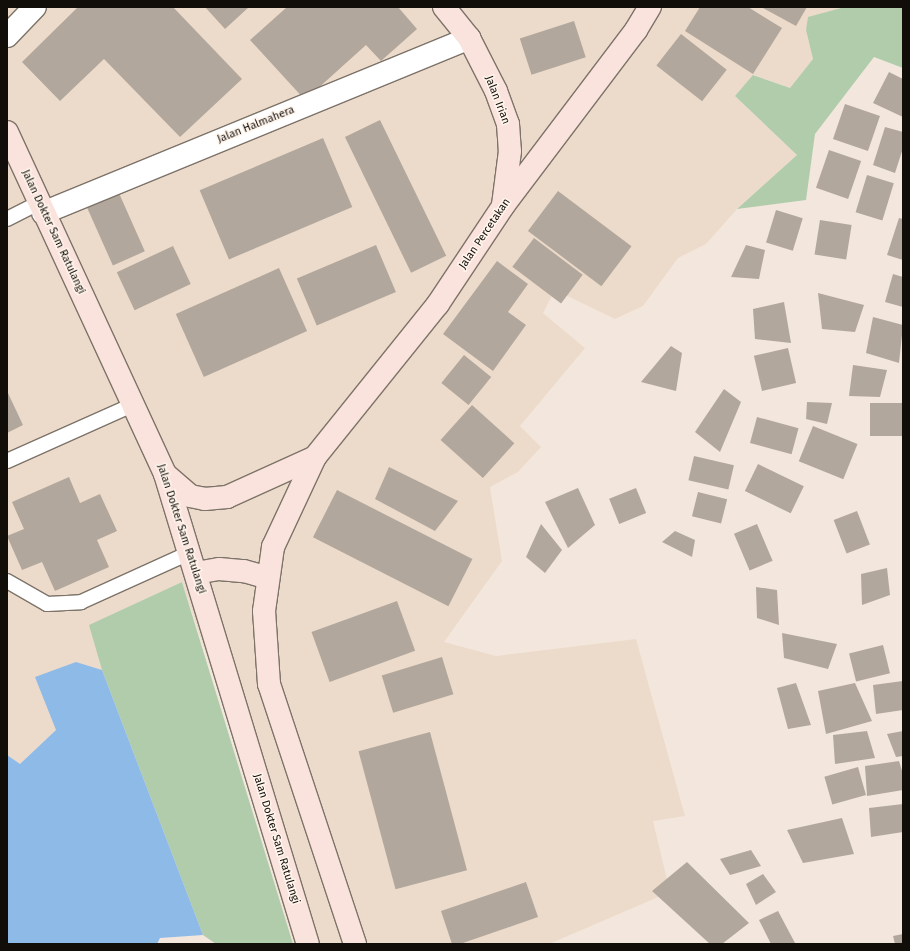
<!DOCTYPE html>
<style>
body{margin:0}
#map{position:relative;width:910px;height:951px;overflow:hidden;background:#f3e7dd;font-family:"Fira Sans",sans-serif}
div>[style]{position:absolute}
.built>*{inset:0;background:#ecdbca}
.green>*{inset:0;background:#b0ccab}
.water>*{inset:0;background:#8ebae7}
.building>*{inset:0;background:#b2a79d;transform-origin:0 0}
.roads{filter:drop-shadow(1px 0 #7d7369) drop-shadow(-1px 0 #7d7369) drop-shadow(0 1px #7d7369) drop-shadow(0 -1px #7d7369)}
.lane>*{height:14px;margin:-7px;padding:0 7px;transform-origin:7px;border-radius:7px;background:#fff}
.street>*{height:22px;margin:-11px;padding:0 11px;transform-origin:11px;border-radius:11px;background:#fff}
.secondary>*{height:22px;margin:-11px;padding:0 11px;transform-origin:11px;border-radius:11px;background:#fbe3dd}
span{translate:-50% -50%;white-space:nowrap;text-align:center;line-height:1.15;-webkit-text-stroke:3px #fff5ec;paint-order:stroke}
.street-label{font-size:11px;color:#110d09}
.frame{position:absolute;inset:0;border:8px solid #110d09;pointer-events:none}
</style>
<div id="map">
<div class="built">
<i style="clip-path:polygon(7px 7px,845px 7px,806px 30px,813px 59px,790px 88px,754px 75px,735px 96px,797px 155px,737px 209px,706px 244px,678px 258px,643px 306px,615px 319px,555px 290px,543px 313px,585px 348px,520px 426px,541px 447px,518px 472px,490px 487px,502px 561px,444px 642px,496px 656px,636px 639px,685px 816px,653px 821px,670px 892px,549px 944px,294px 944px,222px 702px,182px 582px,90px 625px,102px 670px,76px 662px,56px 730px,20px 765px,7px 755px)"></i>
</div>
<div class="green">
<i style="clip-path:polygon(845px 7px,903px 7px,903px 68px,874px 57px,815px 134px,806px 200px,737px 209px,797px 155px,735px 96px,753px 75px,790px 88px,813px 59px,806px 30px,808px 17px)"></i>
<i style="clip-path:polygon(182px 582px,293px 944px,216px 944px,203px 935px,102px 670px,89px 625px)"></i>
</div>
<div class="water">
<i style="clip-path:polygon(76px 662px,102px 670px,203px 935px,160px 938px,157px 944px,7px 944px,7px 755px,20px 764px,56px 730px,35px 677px)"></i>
</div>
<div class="building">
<i style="clip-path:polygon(78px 7px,173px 7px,242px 79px,180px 137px,104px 59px,60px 101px,22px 62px)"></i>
<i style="clip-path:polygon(205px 7px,249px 7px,225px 29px)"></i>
<i style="clip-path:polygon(287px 7px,398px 7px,417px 29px,381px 61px,366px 45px,305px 100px,250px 40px)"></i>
<i style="clip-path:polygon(700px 7px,748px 7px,782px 28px,753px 74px,685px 31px)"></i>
<i style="clip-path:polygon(761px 7px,807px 7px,796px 26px)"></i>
<i style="left:574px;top:21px;width:38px;height:57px;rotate:72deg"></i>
<i style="left:681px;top:34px;width:58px;height:40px;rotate:38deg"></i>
<i style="clip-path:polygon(889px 72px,903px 79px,903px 117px,873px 103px)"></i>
<i style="left:845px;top:104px;width:37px;height:37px;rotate:19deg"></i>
<i style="left:380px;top:120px;width:151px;height:39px;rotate:64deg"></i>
<i style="clip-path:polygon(885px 127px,903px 132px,903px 148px,895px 173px,873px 165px)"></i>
<i style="left:323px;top:138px;width:75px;height:134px;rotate:67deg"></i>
<i style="left:829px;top:150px;width:34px;height:40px;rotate:19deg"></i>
<i style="left:867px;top:175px;width:28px;height:39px;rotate:17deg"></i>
<i style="left:118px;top:191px;width:66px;height:35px;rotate:66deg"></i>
<i style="left:558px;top:191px;width:92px;height:50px;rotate:37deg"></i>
<i style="left:776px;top:210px;width:28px;height:34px;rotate:17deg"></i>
<i style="clip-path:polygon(899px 218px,903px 219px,903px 260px,887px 255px)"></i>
<i style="left:820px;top:220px;width:32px;height:35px;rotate:9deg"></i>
<i style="left:534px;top:238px;width:61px;height:36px;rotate:37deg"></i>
<i style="left:376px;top:245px;width:51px;height:86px;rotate:67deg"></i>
<i style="clip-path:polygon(746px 245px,765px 250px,759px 279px,731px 277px)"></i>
<i style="left:173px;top:246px;width:42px;height:62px;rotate:65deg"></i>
<i style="clip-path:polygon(497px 261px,528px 284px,508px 312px,526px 325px,493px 371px,443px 334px)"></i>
<i style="left:279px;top:268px;width:69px;height:113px;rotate:66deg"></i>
<i style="clip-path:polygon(893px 274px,903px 277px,903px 307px,885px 302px)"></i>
<i style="clip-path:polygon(818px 293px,864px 305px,855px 332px,822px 329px)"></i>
<i style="clip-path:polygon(784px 302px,791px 343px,755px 339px,753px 309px)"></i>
<i style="clip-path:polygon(873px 317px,903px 325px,899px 363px,866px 353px)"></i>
<i style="clip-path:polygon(671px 346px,682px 353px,676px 391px,641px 382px)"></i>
<i style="left:788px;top:348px;width:36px;height:35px;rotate:77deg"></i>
<i style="left:464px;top:355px;width:35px;height:36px;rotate:39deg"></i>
<i style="clip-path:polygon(853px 365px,887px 370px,880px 397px,849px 396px)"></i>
<i style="clip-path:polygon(724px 389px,741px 402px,720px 452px,695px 432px)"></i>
<i style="clip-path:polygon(7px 391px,23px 425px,7px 433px)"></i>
<i style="clip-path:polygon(807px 402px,832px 403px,827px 424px,806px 419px)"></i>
<i style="left:902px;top:403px;width:33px;height:32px;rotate:90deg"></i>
<i style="left:472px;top:405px;width:57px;height:47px;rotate:42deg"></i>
<i style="left:757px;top:417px;width:43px;height:27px;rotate:15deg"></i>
<i style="left:813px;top:426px;width:48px;height:38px;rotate:22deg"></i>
<i style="left:694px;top:456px;width:41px;height:25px;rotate:13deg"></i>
<i style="left:758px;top:464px;width:51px;height:30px;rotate:26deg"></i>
<i style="clip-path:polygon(389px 467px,458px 501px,435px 531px,375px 499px)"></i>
<i style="clip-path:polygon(69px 477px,80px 503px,100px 494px,117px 531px,97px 540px,109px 567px,55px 591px,42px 562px,22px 570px,7px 536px,24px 529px,12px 502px)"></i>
<i style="clip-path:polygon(578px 488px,595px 525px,568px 548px,545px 502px)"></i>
<i style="left:636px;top:488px;width:27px;height:29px;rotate:68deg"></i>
<i style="left:337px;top:490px;width:152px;height:53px;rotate:27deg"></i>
<i style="left:698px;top:492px;width:30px;height:25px;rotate:14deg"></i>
<i style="left:857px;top:511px;width:36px;height:25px;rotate:69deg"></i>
<i style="clip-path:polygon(541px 524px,562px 550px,545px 573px,526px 557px)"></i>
<i style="left:757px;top:524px;width:40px;height:25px;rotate:67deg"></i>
<i style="clip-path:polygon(675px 531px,695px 540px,692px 557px,662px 542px)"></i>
<i style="clip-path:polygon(887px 568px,890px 595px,862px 605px,861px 574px)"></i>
<i style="clip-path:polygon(756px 587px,777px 590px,779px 625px,757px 618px)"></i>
<i style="left:397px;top:601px;width:53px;height:91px;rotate:70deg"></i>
<i style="clip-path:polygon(782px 633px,837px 644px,828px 669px,784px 658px)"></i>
<i style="left:883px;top:645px;width:29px;height:35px;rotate:76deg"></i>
<i style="left:442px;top:657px;width:39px;height:63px;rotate:73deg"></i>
<i style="clip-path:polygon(903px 681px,903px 710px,876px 714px,873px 685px)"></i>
<i style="clip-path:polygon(796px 683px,811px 725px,788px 729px,777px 688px)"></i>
<i style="clip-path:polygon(855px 683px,872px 721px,826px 734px,818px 691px)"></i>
<i style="clip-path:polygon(867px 731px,875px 758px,835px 764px,833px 735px)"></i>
<i style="clip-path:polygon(903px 731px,903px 756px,896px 757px,887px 734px)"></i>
<i style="left:430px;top:732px;width:143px;height:74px;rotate:75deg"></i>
<i style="clip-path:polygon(899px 761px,903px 774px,903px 790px,867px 796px,865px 766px)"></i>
<i style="left:858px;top:767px;width:29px;height:35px;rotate:74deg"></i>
<i style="clip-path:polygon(903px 804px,903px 832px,871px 837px,869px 808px)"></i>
<i style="clip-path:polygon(842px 818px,854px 854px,803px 863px,787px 830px)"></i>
<i style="clip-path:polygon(751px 850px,761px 866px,730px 875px,720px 859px)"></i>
<i style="clip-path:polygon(687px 862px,749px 923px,722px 944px,710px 944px,652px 891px)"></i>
<i style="clip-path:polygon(763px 874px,776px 892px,756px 905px,746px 884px)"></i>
<i style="clip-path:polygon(526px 882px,538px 917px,460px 944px,452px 944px,441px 911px)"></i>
<i style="clip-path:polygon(778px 911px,795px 943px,771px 944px,759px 920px)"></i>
<i style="clip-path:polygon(903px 934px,903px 944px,895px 944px,893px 936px)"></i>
</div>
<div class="roads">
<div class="lane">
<i style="left:7px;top:219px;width:36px;rotate:-27deg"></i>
<i style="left:7px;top:461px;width:137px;rotate:-24.1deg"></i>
<i style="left:7px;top:581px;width:46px;rotate:29.9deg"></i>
<i style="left:47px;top:604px;width:34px;rotate:-3deg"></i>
<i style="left:81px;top:602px;width:119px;rotate:-24.4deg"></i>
</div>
<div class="street">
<i style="left:7px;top:36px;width:40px;rotate:-46deg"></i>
<i style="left:43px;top:213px;width:461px;rotate:-22.3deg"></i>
</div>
<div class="secondary">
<i style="left:444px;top:7px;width:40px;rotate:51deg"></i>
<i style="left:469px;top:38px;width:59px;rotate:63deg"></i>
<i style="left:496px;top:91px;width:35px;rotate:70deg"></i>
<i style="left:508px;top:124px;width:27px;rotate:86deg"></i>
<i style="left:510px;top:151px;width:54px;rotate:97.4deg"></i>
<i style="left:7px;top:132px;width:377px;rotate:65.2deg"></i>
<i style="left:165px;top:474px;width:491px;rotate:73.1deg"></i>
<i style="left:165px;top:474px;width:33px;rotate:41deg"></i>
<i style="left:190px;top:496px;width:15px;rotate:11deg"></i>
<i style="left:205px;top:499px;width:22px;rotate:-5deg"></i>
<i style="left:227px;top:497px;width:97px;rotate:-24.4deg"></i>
<i style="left:196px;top:573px;width:23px;rotate:-10deg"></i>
<i style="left:219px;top:569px;width:25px;rotate:5deg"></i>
<i style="left:244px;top:571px;width:25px;rotate:16deg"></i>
<i style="left:355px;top:944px;width:274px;rotate:-108.3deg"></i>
<i style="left:269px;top:684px;width:73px;rotate:-93.9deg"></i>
<i style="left:264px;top:611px;width:65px;rotate:-82deg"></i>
<i style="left:273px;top:547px;width:99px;rotate:-65deg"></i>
<i style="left:315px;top:457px;width:196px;rotate:-51.2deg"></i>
<i style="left:438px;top:304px;width:118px;rotate:-56.4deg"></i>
<i style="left:503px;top:206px;width:221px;rotate:-52.9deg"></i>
<i style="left:636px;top:30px;width:27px;rotate:-59deg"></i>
</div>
</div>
<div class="street-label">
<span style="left:497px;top:100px;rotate:69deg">Jalan Irian</span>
<span style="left:256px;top:125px;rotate:-22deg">Jalan Halmahera</span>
<span style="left:53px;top:232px;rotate:65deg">Jalan Dokter Sam Ratulangi</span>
<span style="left:485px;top:234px;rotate:-56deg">Jalan Percetakan</span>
<span style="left:181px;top:529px;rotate:72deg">Jalan Dokter Sam Ratulangi</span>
<span style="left:276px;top:839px;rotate:73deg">Jalan Dokter Sam Ratulangi</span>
</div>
<div class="frame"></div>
</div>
